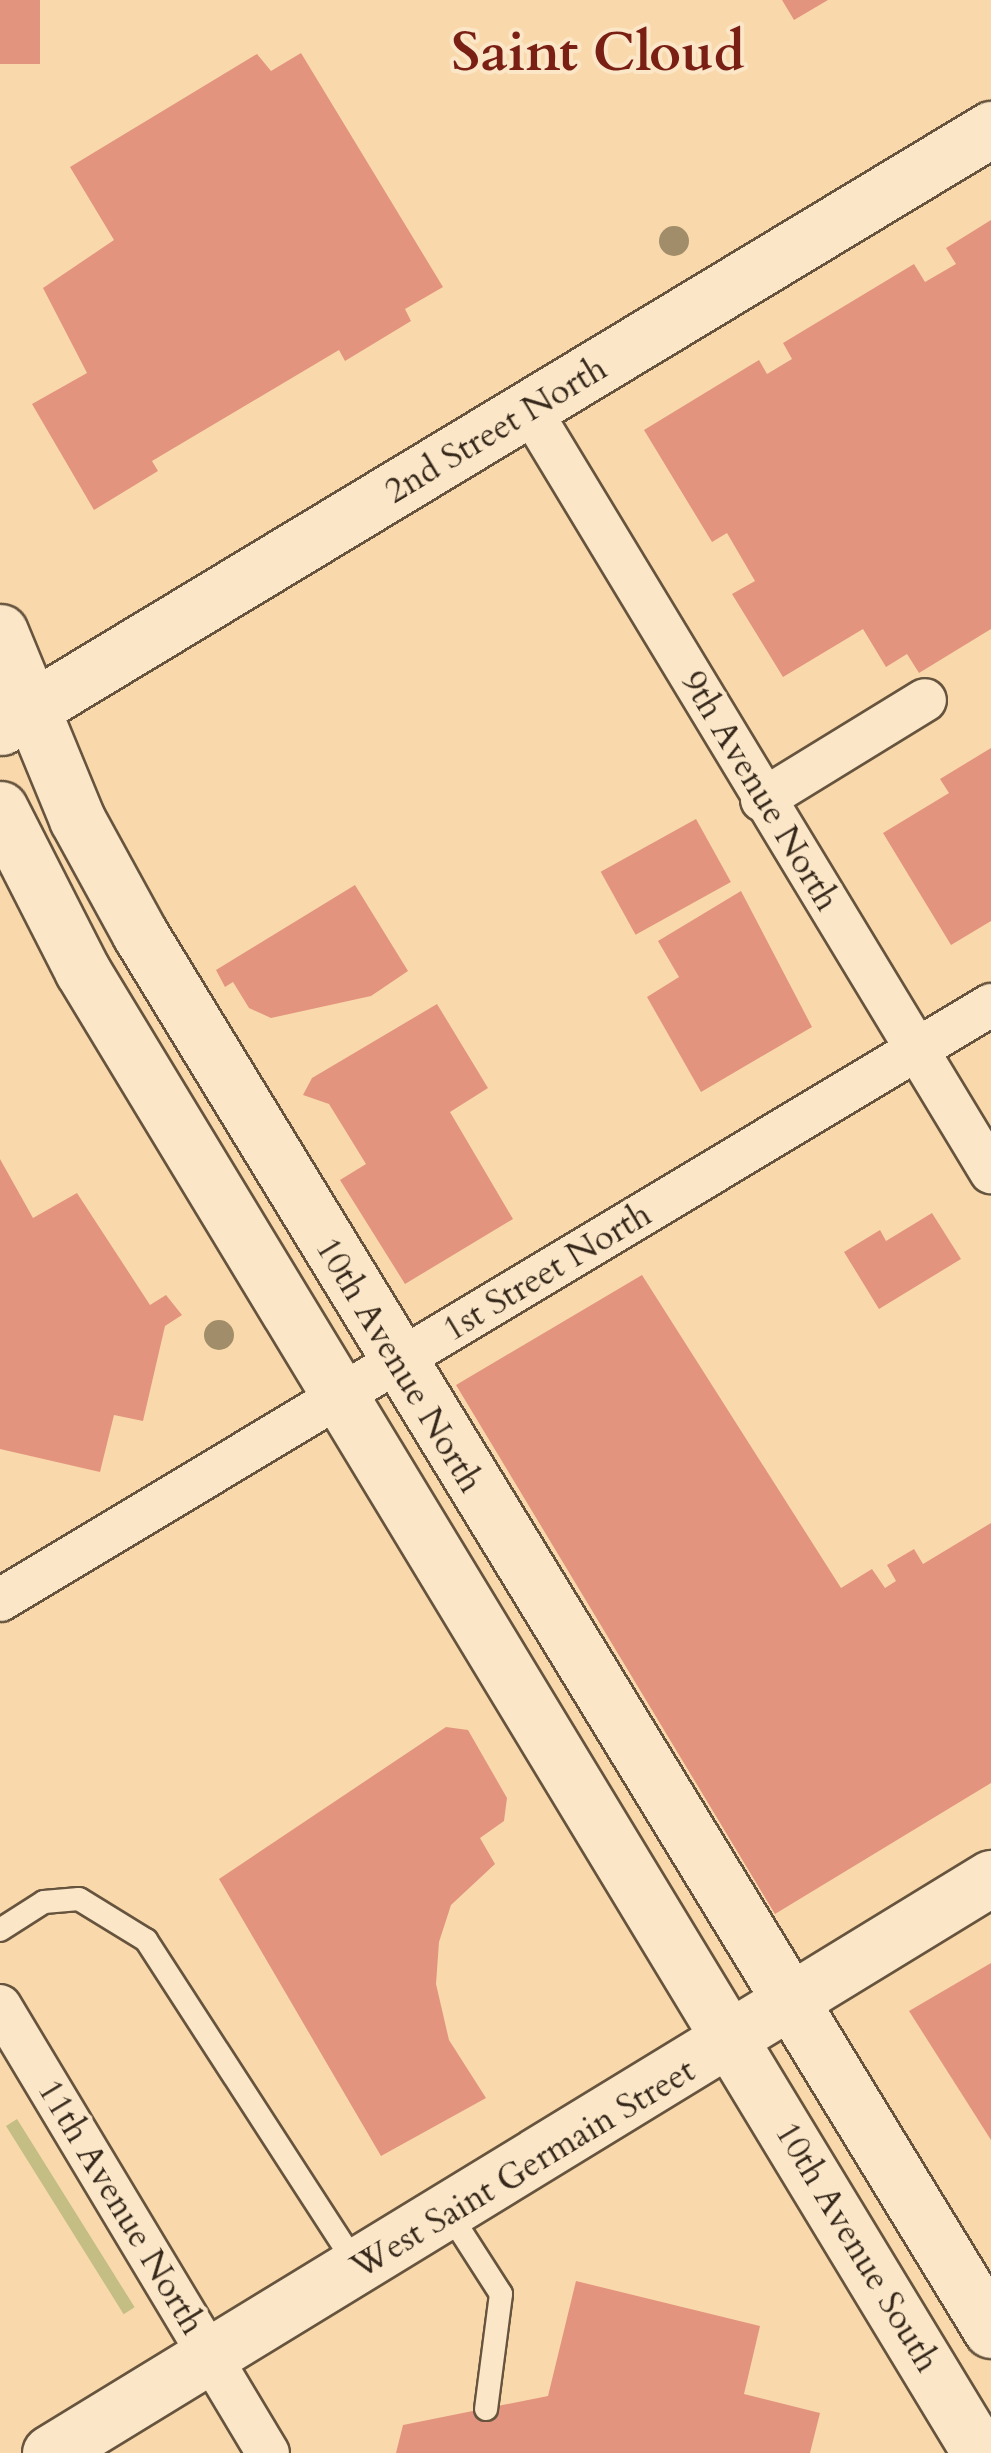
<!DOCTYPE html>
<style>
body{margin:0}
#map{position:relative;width:991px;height:2453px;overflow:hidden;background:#f9d9ab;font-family:Cardo,serif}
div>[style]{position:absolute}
.green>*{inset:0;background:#c4be84;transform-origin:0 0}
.building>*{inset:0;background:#e3947e;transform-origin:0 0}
.roads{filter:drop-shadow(2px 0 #66543e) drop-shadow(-2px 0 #66543e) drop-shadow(0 2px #66543e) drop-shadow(0 -2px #66543e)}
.lane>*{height:22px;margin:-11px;padding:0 11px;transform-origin:11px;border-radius:11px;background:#fbe6c8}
.street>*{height:42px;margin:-21px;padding:0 21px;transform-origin:21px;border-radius:21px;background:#fbe6c8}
.secondary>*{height:55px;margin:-27.5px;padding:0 27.5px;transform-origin:27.5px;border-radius:27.5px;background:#fbe6c8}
.trees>*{width:30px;height:30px;margin:-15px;border-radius:50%;background:#a18d6a}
span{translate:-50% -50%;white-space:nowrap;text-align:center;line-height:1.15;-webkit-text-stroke:8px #fbe6c8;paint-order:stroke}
.street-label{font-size:35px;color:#35281a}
.town-label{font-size:55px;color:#7a1f14;font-weight:700}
</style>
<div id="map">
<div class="green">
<i style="left:17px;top:2119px;width:222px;height:13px;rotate:58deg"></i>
</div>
<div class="building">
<i style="left:0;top:0;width:40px;height:64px"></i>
<i style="clip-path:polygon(782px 0,828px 0,794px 20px)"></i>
<i style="clip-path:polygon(301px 53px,443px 287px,405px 309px,411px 321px,345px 361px,339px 350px,152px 461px,158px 471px,94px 510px,32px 404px,87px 373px,43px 288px,114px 240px,70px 167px,257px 54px,271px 71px)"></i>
<i style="clip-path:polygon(991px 220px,991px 629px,919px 673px,907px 654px,886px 667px,863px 629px,783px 677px,732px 594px,755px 581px,727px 533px,712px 542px,644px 430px,759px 360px,767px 374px,792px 359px,783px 343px,914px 264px,925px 282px,956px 264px,946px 248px)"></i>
<i style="clip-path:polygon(991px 748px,991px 921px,951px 945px,883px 833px,949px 793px,940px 779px)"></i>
<i style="left:696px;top:819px;width:72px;height:109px;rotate:61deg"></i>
<i style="clip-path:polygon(355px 885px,408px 971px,371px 996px,271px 1018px,249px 1008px,233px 982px,225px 987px,216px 970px)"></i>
<i style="clip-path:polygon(741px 891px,812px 1027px,701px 1092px,647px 997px,679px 977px,658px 941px)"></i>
<i style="clip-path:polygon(437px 1004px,488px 1088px,450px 1112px,513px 1219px,405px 1284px,340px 1180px,366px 1164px,329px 1104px,303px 1095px,312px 1078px)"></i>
<i style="clip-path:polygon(0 1159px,33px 1218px,77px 1193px,150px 1305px,166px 1295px,182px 1315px,165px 1326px,143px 1421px,114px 1415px,100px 1472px,0 1449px)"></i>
<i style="clip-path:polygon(932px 1213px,961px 1259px,879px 1309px,844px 1252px,880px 1230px,886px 1241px)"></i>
<i style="clip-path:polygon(642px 1275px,841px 1588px,872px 1569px,885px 1588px,896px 1581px,887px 1565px,914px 1549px,923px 1564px,991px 1523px,991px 1783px,775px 1914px,456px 1385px)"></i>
<i style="clip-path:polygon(446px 1727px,468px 1730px,507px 1798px,504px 1821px,480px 1838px,495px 1864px,451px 1905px,439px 1942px,436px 1984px,449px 2040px,486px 2098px,381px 2156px,219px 1879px)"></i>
<i style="clip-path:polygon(991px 1963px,991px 2140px,909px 2011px)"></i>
<i style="clip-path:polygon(576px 2281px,760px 2326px,744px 2394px,820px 2413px,810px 2453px,396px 2453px,403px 2425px,548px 2396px)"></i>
</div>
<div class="roads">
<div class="lane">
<i style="left:0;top:1930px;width:52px;rotate:-32.5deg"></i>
<i style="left:44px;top:1902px;width:35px;rotate:-5deg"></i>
<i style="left:79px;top:1899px;width:79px;rotate:31.5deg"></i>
<i style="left:146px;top:1940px;width:391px;rotate:57.1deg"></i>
<i style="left:449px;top:2213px;width:96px;rotate:57.3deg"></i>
<i style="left:501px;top:2294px;width:116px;rotate:97.4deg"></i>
</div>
<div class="street">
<i style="left:530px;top:410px;width:891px;rotate:58.83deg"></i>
<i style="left:762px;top:800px;width:191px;rotate:-31.5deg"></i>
<i style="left:0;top:1600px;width:1156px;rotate:-30.98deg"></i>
<i style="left:0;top:2006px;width:521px;rotate:59.06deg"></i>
</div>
<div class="secondary">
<i style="left:0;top:632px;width:202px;rotate:67.6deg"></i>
<i style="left:77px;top:819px;width:131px;rotate:61.3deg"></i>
<i style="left:140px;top:934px;width:1635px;rotate:58.63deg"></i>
<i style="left:1px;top:727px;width:1157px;rotate:-31.13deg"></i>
<i style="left:0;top:809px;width:181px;rotate:63deg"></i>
<i style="left:82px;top:970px;width:1734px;rotate:58.8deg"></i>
<i style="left:50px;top:2453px;width:1103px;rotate:-31.43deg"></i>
</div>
</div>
<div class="trees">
<i style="left:674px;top:241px"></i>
<i style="left:219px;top:1335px"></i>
</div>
<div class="street-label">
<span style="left:496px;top:430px;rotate:-31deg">2nd Street North</span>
<span style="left:760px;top:791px;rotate:59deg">9th Avenue North</span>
<span style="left:547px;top:1272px;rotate:-31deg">1st Street North</span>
<span style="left:399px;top:1365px;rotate:59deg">10th Avenue North</span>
<span style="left:523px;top:2169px;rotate:-31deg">West Saint Germain Street</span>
<span style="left:121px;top:2207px;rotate:59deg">11th Avenue North</span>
<span style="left:857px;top:2247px;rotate:59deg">10th Avenue South</span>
</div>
<div class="town-label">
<span style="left:598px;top:54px">Saint Cloud</span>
</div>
</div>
